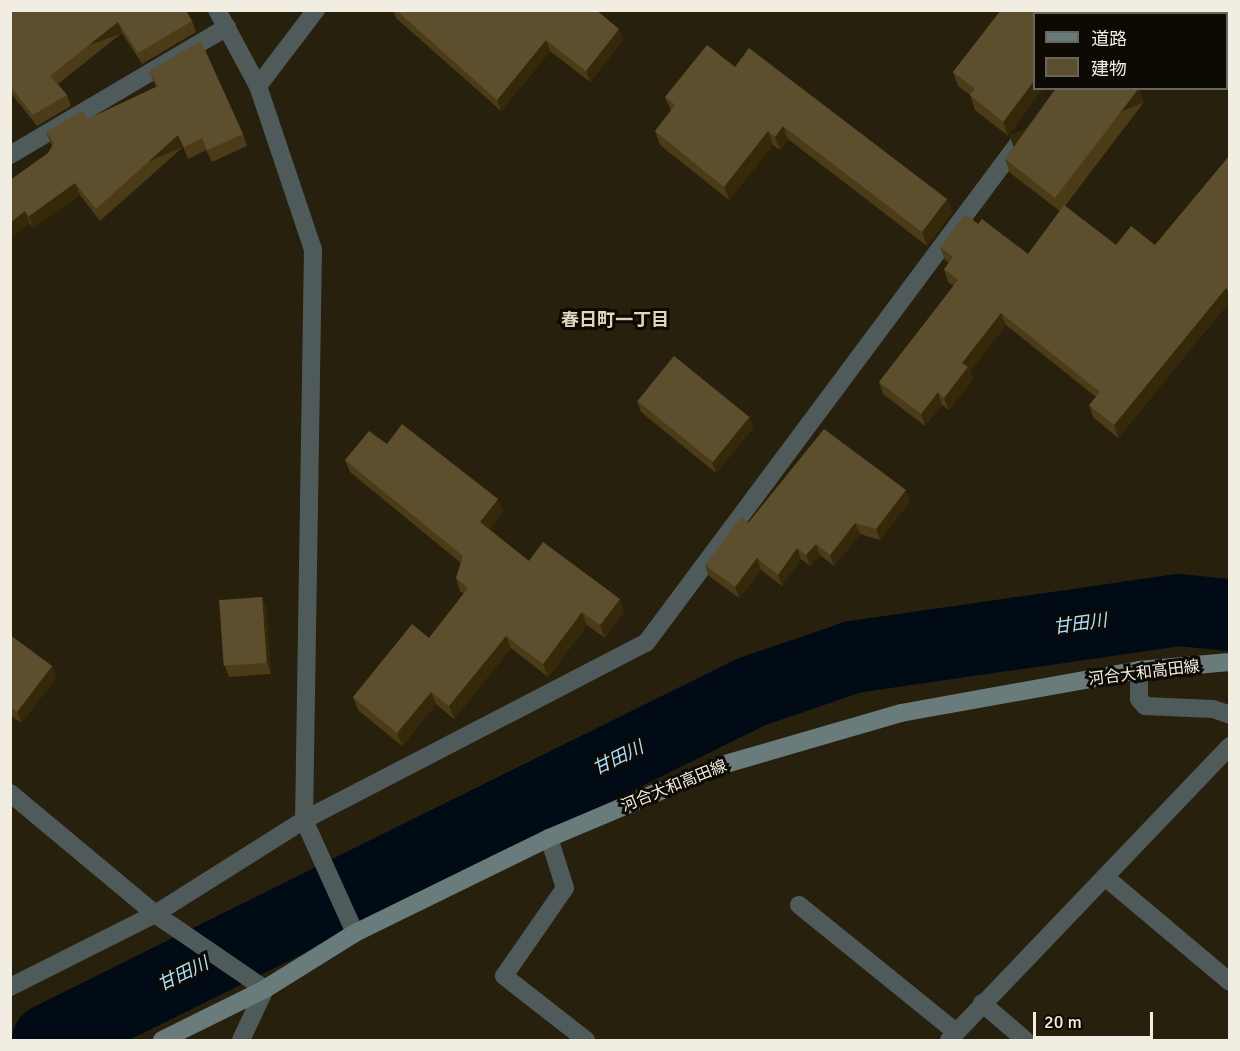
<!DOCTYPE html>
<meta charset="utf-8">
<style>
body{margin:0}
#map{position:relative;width:1240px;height:1051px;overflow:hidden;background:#27200d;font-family:Signika,"Noto Sans JP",sans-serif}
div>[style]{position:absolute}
.river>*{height:72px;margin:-36px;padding:0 36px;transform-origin:36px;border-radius:36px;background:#000b15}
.street>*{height:18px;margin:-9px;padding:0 9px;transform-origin:9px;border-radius:9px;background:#4f5b5a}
.secondary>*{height:18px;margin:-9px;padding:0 9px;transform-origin:9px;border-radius:9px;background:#697c7b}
.wall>*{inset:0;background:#4b3c17}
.shaded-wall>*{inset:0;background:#35290a;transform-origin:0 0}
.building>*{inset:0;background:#5d4f2d;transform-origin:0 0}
span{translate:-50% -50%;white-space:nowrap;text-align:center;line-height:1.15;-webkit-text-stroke:6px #0d0a04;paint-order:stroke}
.street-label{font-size:16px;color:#f2ede1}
.neighbourhood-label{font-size:18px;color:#e0d6be;font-weight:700}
.water-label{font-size:18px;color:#a9e0fe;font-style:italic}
.frame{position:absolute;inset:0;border:12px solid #f2ede1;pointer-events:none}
.legend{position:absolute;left:1033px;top:12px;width:195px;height:78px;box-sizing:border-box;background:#0d0a04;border:2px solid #69655c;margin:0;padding:8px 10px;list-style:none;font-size:18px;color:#f2ede1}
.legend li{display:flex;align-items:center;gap:12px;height:30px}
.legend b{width:30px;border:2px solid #69655c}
.scale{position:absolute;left:1033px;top:1012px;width:120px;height:27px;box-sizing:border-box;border:3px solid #f2ede1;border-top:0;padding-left:8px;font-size:18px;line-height:21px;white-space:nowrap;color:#f2ede1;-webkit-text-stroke:4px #0d0a04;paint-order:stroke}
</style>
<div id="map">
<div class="river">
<i style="left:48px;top:1040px;width:784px;rotate:-26.34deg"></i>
<i style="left:751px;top:692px;width:108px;rotate:-18.9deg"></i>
<i style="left:853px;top:657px;width:328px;rotate:-8.2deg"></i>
<i style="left:1178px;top:610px;width:52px;rotate:5.5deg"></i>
</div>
<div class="street">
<i style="left:217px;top:10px;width:86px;rotate:61.7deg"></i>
<i style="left:258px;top:86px;width:172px;rotate:71.4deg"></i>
<i style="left:313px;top:249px;width:571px;rotate:90.9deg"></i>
<i style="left:304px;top:820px;width:124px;rotate:65.7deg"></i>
<i style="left:1114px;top:14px;width:4px;rotate:-63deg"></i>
<i style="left:258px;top:86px;width:96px;rotate:-52.7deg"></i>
<i style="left:10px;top:155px;width:252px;rotate:-30.5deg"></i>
<i style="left:1139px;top:670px;width:29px;rotate:90deg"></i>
<i style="left:1139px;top:699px;width:9px;rotate:49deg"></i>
<i style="left:1145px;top:706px;width:68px;rotate:2.5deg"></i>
<i style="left:1213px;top:709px;width:18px;rotate:19deg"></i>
<i style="left:10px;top:793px;width:189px;rotate:39.8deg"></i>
<i style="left:155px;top:914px;width:133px;rotate:34.3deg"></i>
<i style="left:265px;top:989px;width:56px;rotate:115.2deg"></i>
<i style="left:549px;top:838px;width:52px;rotate:72.3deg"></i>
<i style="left:565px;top:888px;width:107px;rotate:124.7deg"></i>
<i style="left:504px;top:976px;width:104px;rotate:38deg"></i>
<i style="left:1105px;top:877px;width:163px;rotate:40deg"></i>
<i style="left:799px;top:905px;width:202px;rotate:39deg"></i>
<i style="left:10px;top:987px;width:162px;rotate:-26.7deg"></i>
<i style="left:155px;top:914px;width:176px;rotate:-32.2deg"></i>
<i style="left:304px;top:820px;width:385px;rotate:-27.4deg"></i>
<i style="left:646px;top:643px;width:626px;rotate:-53.31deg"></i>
<i style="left:982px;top:1003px;width:57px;rotate:40.7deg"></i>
<i style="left:949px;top:1040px;width:407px;rotate:-46.3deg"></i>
</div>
<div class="secondary">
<i style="left:1188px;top:10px;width:4px;rotate:63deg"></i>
<i style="left:1226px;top:63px;width:6px;rotate:45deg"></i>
<i style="left:162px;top:1040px;width:115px;rotate:-26.3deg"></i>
<i style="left:265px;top:989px;width:106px;rotate:-31.9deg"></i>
<i style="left:355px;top:933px;width:216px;rotate:-26.1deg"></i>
<i style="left:549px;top:838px;width:188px;rotate:-22.9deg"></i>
<i style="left:722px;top:765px;width:186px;rotate:-16.2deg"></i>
<i style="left:901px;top:713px;width:242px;rotate:-10.2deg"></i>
<i style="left:1139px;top:670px;width:91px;rotate:-5deg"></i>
</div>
<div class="wall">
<i style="clip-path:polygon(10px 10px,192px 21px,196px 32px,142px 64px,122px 33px,58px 84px,67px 95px,71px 106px,37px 126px,10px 92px)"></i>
<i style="clip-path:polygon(393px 10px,596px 10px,623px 40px,590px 82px,550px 51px,501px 111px,396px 18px)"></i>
<i style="clip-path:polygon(1001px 10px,1089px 10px,1087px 14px,1035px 14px,1008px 136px,975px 110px,970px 95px,958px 86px,953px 72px)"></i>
<i style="clip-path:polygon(735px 67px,947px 199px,952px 212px,927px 246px,788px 139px,780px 150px,773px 145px,729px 200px,660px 145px,655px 131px,671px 111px,665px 97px)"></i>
<i style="clip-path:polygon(149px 71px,243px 134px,247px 146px,212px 162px,206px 150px,188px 159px,183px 147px,100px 221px,80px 195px,33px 228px,30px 223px,10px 238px,48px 153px,52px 147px,46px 132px,88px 119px,156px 87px)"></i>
<i style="clip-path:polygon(1144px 102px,1065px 206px,1116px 245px,1155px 245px,1230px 155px,1230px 301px,1118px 438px,1093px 417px,1089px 405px,1096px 397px,1006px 325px,970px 371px,973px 379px,949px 410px,942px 405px,925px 426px,883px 394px,879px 382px,954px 286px,948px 282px,944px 269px,949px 263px,945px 260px,940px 247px,978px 224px,1028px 254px,1060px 211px,1010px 173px,1005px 159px)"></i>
<i style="clip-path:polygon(637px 401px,749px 417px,753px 428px,716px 473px,641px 412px)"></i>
<i style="clip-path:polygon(387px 444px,498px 499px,503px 512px,489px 529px,529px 561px,620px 599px,624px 612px,605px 638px,587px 625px,548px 677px,511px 648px,454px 719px,436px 704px,402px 746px,358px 710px,353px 697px,429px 638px,464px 594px,460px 591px,456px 578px,461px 563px,350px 472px,345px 460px)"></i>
<i style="clip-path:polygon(910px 501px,880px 540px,860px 534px,834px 566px,820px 555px,810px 566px,801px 559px,782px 586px,761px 570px,739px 598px,709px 576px,705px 565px,748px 523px)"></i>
<i style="clip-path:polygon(262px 597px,266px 608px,271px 674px,229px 677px,225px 666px)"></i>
<i style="clip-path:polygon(10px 635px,52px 666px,56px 678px,21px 723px,10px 715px)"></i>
</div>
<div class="shaded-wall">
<i style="clip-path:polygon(1073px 10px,1089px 10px,1087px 14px,1071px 14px)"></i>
<i style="left:118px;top:22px;width:12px;height:87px;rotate:70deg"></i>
<i style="clip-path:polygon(619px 29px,623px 40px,590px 82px,586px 71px)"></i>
<i style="clip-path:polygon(546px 40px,550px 51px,501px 111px,497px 100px)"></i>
<i style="clip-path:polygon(1035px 80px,1035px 88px,1044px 88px,1008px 136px,1003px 122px)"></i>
<i style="left:1139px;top:88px;width:15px;height:138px;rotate:70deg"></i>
<i style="clip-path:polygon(783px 126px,788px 139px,780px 150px,775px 137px)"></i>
<i style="clip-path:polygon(768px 131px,773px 145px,729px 200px,724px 187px)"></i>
<i style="left:178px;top:135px;width:13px;height:110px;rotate:67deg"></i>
<i style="clip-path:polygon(75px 183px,80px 195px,33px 228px,29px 216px)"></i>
<i style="clip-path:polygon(947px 199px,952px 212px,927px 246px,922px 232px)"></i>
<i style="clip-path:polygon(25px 211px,30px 223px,10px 238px,10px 223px)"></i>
<i style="clip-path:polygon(1226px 288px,1230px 298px,1230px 301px,1118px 438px,1114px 425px)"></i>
<i style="clip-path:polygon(1001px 313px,1006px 325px,970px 371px,973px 379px,949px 410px,944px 398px,962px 363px)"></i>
<i style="clip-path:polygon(938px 392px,942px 405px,925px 426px,921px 414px)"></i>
<i style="clip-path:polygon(749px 417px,753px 428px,716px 473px,712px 462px)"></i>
<i style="clip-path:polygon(906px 490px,910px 501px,880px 540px,876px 529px)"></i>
<i style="clip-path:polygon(498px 499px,503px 512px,485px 535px,480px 522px)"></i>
<i style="clip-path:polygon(855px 523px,860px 534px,834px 566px,830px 555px)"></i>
<i style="clip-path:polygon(816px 544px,820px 555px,810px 566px,806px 555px)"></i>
<i style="clip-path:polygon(797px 548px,801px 559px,782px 586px,778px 575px)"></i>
<i style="clip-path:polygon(757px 558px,761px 570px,739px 598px,735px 587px)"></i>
<i style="clip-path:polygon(262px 597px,266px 608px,271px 674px,267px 663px)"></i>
<i style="clip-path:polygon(620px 599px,624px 612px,605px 638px,600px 625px)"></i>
<i style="clip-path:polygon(582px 612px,587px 625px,548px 677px,543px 664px)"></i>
<i style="clip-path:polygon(506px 636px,511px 648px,454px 719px,449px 706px)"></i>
<i style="clip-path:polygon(52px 666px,56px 678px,21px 723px,17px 712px)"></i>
<i style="clip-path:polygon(431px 692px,436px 704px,402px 746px,397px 733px)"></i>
</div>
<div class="building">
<i style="clip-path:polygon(10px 10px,186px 10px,192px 21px,138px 53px,118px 22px,50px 76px,67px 95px,33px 115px,10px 86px)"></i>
<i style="clip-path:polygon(396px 10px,596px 10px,619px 29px,586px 71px,546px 40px,497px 100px)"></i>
<i style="clip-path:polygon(1001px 10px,1073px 10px,1071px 14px,1035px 14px,1035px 80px,1003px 122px,970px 95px,975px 89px,953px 72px)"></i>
<i style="clip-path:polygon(201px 41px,243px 134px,207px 150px,202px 138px,184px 147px,178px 135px,96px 209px,75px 183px,29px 216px,25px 211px,10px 223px,10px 180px,48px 153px,54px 143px,46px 132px,82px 111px,88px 119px,158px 86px,149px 71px)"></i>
<i style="clip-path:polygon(707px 45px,735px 67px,749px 48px,947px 199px,922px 232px,783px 126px,775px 137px,768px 131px,724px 187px,655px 131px,675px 105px,665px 97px)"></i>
<i style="clip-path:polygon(1056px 88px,1139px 88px,1055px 198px,1005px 159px)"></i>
<i style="clip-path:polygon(1230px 155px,1230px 291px,1226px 288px,1114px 425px,1089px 405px,1100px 392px,1001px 313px,962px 363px,968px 367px,944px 398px,938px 392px,921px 414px,879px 382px,958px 280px,944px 269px,953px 257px,940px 247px,965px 214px,978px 224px,982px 219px,1028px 254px,1064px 205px,1116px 245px,1131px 226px,1155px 245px)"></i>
<i style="left:674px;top:356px;width:97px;height:58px;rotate:39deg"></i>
<i style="clip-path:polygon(402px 424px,498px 499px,480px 522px,529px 561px,543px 542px,620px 599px,600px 625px,582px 612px,543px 664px,506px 636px,449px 706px,431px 692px,397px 733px,353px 697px,412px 624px,429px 638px,468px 588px,456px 578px,463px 556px,345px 460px,369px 431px,387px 444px)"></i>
<i style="clip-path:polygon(824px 429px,906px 490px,876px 529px,855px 523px,830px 555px,816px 544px,806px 555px,797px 548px,778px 575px,757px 558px,735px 587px,705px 565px,741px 517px,748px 523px)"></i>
<i style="left:262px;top:597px;width:66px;height:43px;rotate:86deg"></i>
<i style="clip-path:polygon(10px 635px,52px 666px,17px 712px,10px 707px)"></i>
</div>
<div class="street-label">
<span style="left:1144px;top:673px;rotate:-7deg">河合大和高田線</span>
<span style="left:674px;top:786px;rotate:-22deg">河合大和高田線</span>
</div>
<div class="neighbourhood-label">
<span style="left:615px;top:320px">春日町一丁目</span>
</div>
<div class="water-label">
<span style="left:1080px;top:624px;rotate:-8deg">甘田川</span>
<span style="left:618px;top:758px;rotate:-26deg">甘田川</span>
<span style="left:183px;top:974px;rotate:-26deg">甘田川</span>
</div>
<div class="frame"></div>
<ul class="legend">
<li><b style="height:8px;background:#697c7b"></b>道路</li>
<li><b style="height:16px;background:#5d4f2d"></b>建物</li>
</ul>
<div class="scale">20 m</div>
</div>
